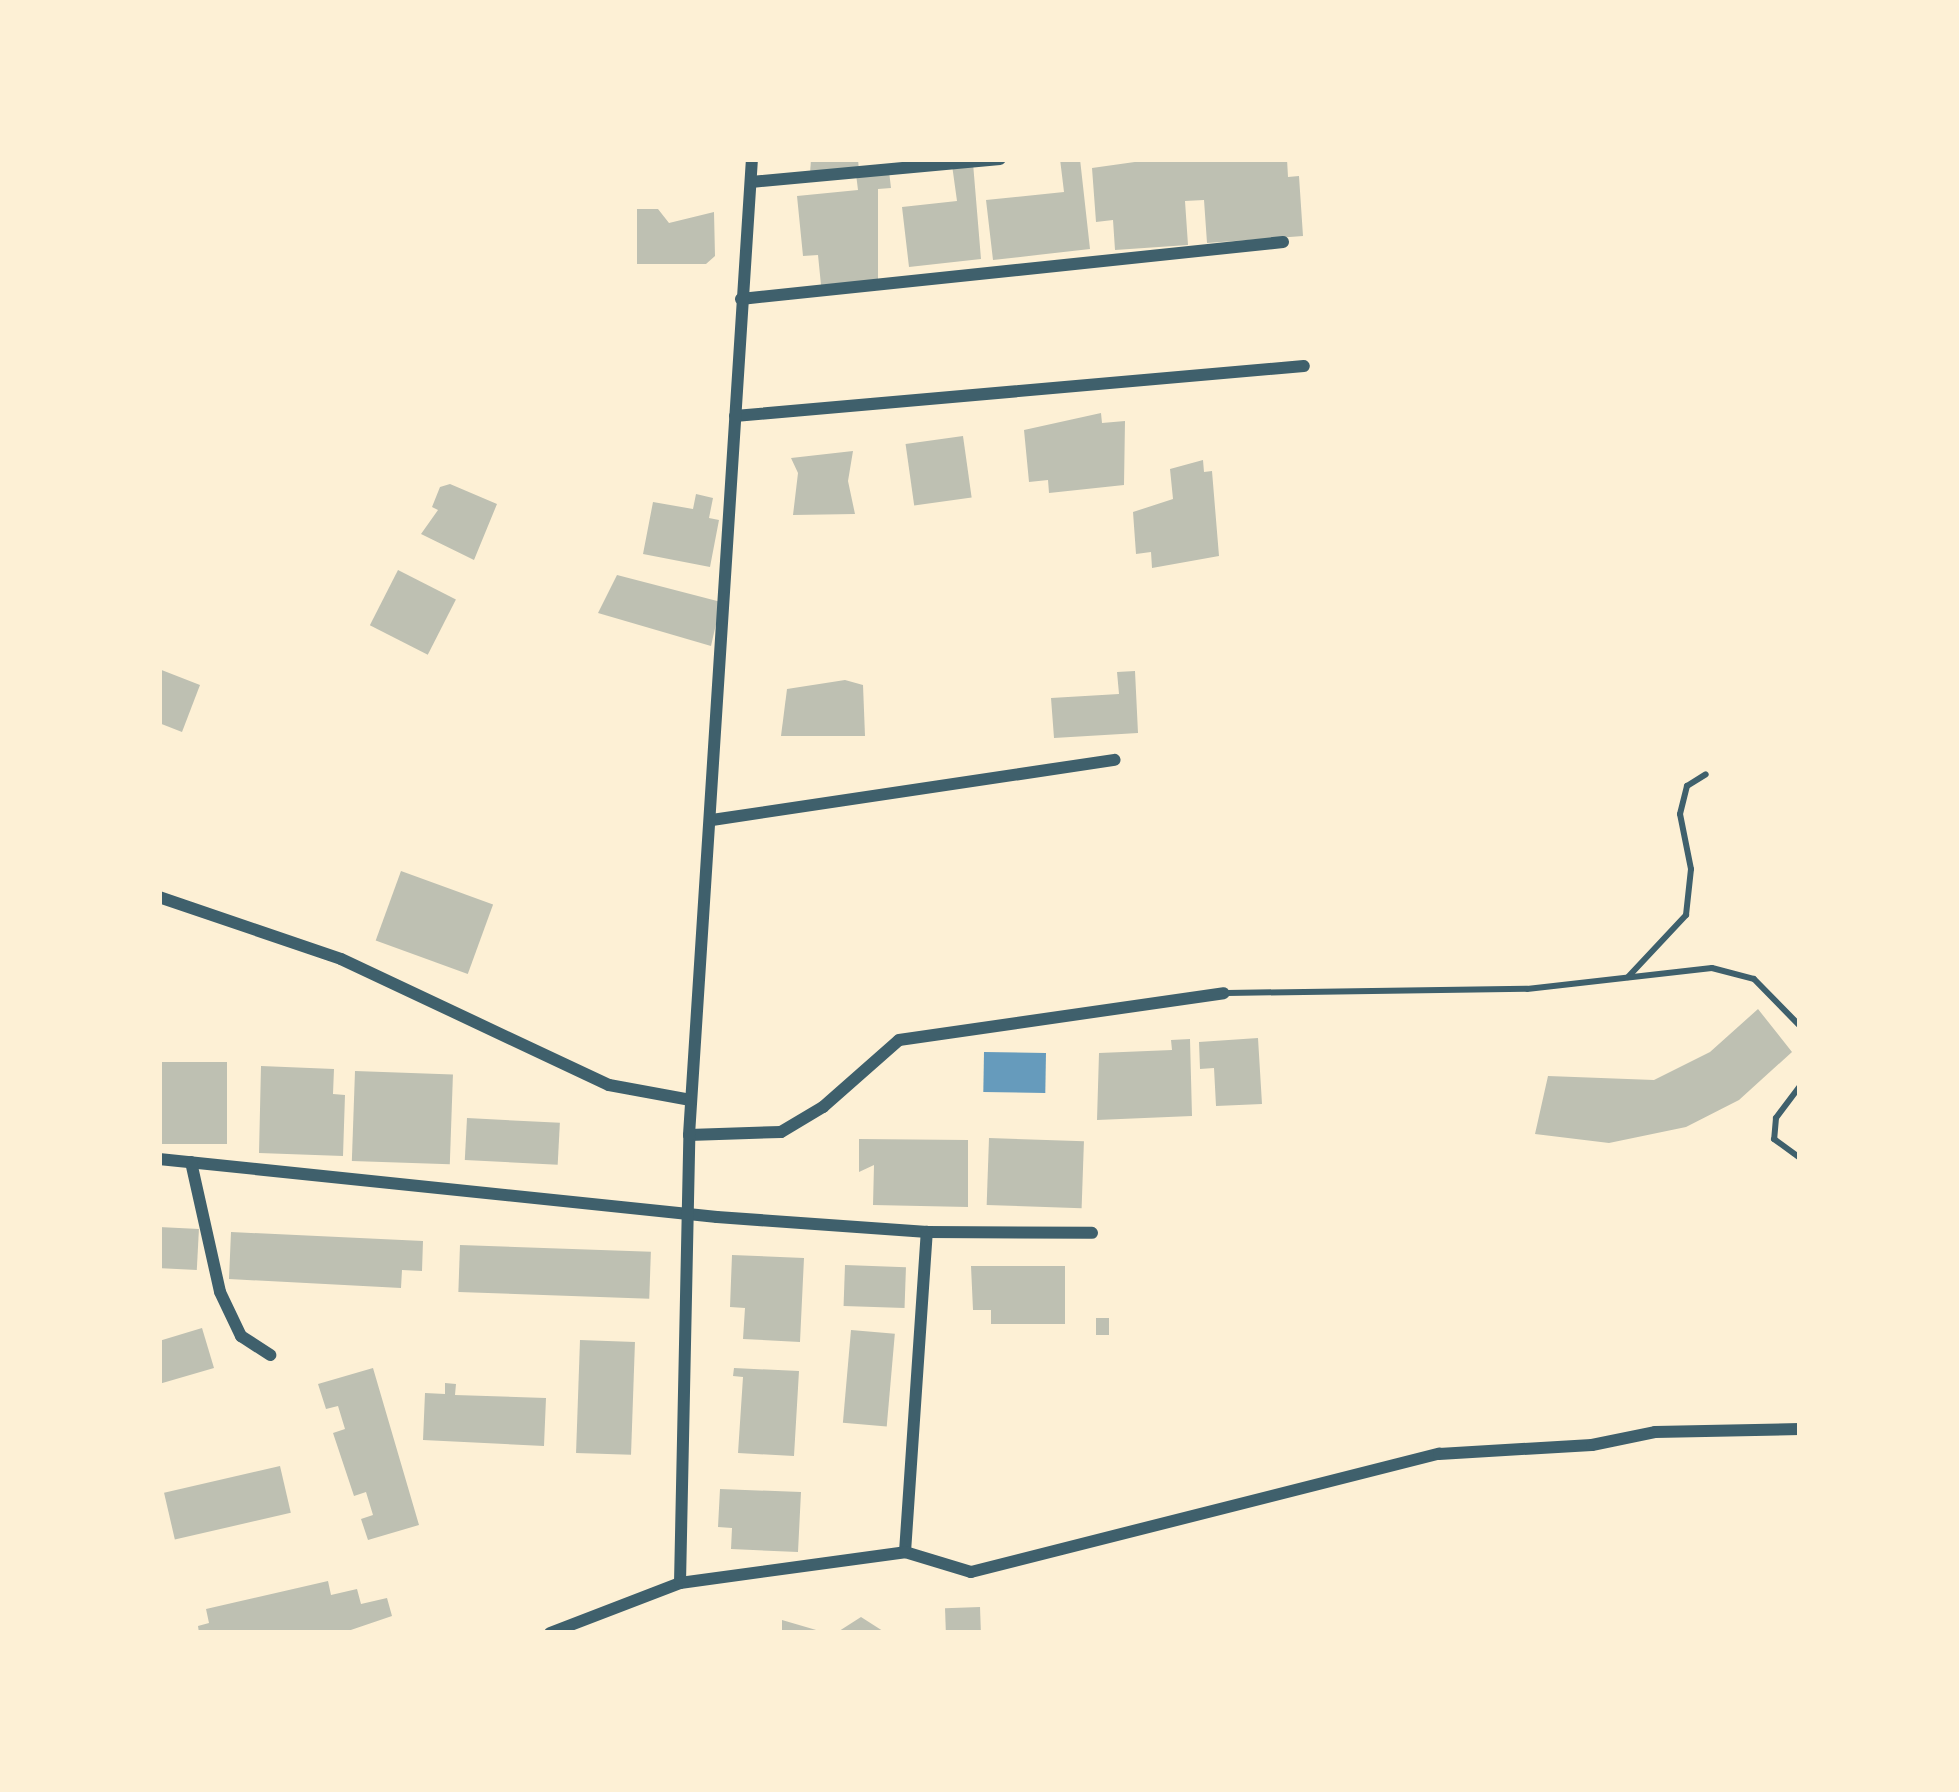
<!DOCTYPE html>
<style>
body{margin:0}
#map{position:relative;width:1959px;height:1792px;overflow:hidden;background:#fdf0d5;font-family:"DM Sans",sans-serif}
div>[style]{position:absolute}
.water>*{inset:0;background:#669bbc;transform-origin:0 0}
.building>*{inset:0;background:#bec0b2;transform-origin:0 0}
.service>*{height:6px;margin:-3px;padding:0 3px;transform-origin:3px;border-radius:3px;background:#3f606c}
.minor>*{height:12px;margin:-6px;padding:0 6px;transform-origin:6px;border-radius:6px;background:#3f606c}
span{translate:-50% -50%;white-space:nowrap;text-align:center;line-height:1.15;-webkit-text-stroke:12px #fdf0d5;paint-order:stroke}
.frame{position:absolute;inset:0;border:162px solid #fdf0d5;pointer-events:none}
</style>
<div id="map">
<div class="water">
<i style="left:984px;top:1052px;width:62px;height:40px;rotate:1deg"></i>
</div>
<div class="building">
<i style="clip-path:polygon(811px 159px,858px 159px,859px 171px,810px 174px)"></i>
<i style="clip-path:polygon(1060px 159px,1080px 159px,1090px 249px,993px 260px,986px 200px,1064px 192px)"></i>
<i style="clip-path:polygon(1156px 159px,1287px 159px,1288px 177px,1299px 176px,1303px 236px,1207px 243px,1204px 200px,1185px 201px,1188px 245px,1115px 250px,1113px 220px,1096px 222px,1092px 168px)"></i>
<i style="clip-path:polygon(973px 163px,981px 259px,909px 267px,902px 207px,957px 201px,952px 165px)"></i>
<i style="clip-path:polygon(889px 171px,891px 188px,878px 189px,878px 280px,821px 285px,818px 255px,803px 256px,797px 196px,858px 190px,856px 174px)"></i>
<i style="clip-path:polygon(637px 209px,658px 209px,669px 223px,714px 212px,715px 256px,706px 264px,637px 264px)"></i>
<i style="clip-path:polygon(1101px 413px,1102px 423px,1125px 421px,1124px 485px,1049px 493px,1048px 480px,1029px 482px,1024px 430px)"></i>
<i style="left:963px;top:436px;width:62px;height:58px;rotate:82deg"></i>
<i style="clip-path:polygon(853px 451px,848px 481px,855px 514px,793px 515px,798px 473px,791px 458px)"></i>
<i style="clip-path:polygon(1203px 460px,1204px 472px,1212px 471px,1219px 556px,1152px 568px,1151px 552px,1136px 554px,1133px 512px,1173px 499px,1170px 469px)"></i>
<i style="clip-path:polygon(450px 484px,497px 504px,474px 560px,421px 534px,438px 510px,432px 507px,440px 487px)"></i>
<i style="clip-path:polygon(696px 494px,713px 498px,709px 518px,719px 520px,710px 567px,643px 554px,653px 502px,693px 509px)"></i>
<i style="left:398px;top:570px;width:65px;height:62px;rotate:27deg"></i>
<i style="clip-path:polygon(617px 575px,721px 602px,711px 646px,598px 613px)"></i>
<i style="clip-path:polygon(159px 669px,200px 685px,182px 732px,159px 723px)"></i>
<i style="clip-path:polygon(1135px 671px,1138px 733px,1054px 738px,1051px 698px,1119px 694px,1117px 672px)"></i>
<i style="clip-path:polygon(845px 680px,863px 685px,865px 736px,781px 736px,787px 689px)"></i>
<i style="left:401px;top:871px;width:98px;height:74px;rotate:20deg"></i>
<i style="clip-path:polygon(1758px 1009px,1792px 1052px,1739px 1100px,1686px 1127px,1609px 1143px,1535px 1134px,1548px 1076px,1654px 1080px,1710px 1052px)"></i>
<i style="clip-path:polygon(1258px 1038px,1262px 1104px,1216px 1106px,1214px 1068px,1200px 1069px,1199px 1042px)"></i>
<i style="clip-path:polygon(1190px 1039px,1192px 1116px,1097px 1120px,1099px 1053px,1172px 1050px,1171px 1040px)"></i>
<i style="left:159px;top:1062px;width:68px;height:82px"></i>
<i style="clip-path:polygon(261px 1066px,334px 1069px,333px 1094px,345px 1095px,343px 1156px,259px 1153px)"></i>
<i style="left:355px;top:1071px;width:98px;height:90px;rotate:2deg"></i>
<i style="left:467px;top:1118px;width:93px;height:42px;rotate:3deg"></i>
<i style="left:989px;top:1138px;width:95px;height:67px;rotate:2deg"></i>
<i style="clip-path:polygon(859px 1139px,968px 1140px,968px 1207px,873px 1205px,874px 1165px,859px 1172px)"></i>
<i style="left:159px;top:1227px;width:40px;height:41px;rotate:3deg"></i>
<i style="clip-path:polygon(231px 1232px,423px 1241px,422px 1271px,402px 1270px,401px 1288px,229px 1279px)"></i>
<i style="left:460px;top:1245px;width:191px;height:47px;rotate:2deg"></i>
<i style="clip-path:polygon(732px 1255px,804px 1258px,800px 1342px,743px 1339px,745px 1308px,730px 1307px)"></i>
<i style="left:845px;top:1265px;width:61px;height:41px;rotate:2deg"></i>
<i style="clip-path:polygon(971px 1266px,1065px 1266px,1065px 1324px,991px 1324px,991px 1310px,973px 1310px)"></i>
<i style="left:1096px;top:1318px;width:13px;height:17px"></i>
<i style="clip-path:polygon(202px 1328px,214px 1368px,159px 1384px,159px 1341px)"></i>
<i style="left:851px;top:1330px;width:44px;height:93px;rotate:5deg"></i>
<i style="left:580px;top:1340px;width:55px;height:113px;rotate:2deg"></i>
<i style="clip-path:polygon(373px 1368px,419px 1525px,368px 1540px,361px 1519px,373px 1515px,366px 1492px,354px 1496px,333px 1433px,345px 1429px,338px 1406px,326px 1409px,318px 1384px)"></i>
<i style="clip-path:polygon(734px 1368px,799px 1371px,794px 1456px,738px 1453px,743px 1377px,733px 1376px)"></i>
<i style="clip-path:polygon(445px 1383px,456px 1384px,455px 1395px,546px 1398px,544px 1446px,423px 1440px,425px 1393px,445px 1394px)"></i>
<i style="left:280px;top:1466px;width:48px;height:119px;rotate:77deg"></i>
<i style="clip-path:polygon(720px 1489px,801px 1492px,798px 1552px,731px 1549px,732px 1528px,718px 1527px)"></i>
<i style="clip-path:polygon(328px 1581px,331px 1595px,357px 1589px,361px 1604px,387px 1598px,392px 1616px,342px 1633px,199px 1633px,198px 1626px,209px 1623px,206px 1609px)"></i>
<i style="left:980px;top:1607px;width:26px;height:35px;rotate:88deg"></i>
<i style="clip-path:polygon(861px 1617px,886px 1633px,836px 1633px)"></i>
<i style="clip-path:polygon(782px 1620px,823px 1632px,822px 1633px,782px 1633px)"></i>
</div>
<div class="service">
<i style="left:1628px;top:977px;width:85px;rotate:-46.9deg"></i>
<i style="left:1686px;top:915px;width:46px;rotate:-83.8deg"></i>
<i style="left:1691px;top:869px;width:56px;rotate:-101.3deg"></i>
<i style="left:1680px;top:814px;width:29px;rotate:-76deg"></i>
<i style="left:1687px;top:786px;width:22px;rotate:-32deg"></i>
<i style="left:1227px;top:993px;width:300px;rotate:-0.8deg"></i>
<i style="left:1527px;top:989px;width:186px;rotate:-6.5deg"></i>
<i style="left:1712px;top:968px;width:43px;rotate:14.7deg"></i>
<i style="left:1754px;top:979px;width:66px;rotate:45.6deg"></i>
<i style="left:1800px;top:1086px;width:40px;rotate:127deg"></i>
<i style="left:1776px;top:1118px;width:21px;rotate:95deg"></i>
<i style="left:1774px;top:1139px;width:32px;rotate:36deg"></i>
</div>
<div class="minor">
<i style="left:751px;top:182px;width:250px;rotate:-5.3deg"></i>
<i style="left:741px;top:299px;width:545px;rotate:-6deg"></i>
<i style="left:735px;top:416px;width:571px;rotate:-5.02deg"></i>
<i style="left:712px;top:820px;width:407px;rotate:-8.5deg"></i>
<i style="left:159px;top:897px;width:192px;rotate:18.8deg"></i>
<i style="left:341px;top:959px;width:296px;rotate:25.2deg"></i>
<i style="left:609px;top:1085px;width:83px;rotate:10.4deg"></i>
<i style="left:689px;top:1135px;width:92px;rotate:-1.9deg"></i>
<i style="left:781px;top:1132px;width:49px;rotate:-30.8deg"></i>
<i style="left:823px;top:1107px;width:101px;rotate:-41.4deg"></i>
<i style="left:899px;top:1040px;width:328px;rotate:-8.2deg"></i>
<i style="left:159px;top:1159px;width:561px;rotate:5.93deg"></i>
<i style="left:717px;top:1217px;width:211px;rotate:4.1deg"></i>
<i style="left:927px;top:1232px;width:165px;rotate:0.3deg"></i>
<i style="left:191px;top:1162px;width:133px;rotate:77.4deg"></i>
<i style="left:220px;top:1292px;width:49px;rotate:64.5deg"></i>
<i style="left:241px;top:1336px;width:35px;rotate:33deg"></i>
<i style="left:905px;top:1552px;width:321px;rotate:-86.1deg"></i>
<i style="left:680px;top:1583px;width:448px;rotate:-88.8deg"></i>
<i style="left:689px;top:1135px;width:978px;rotate:-86.31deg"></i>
<i style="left:550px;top:1633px;width:139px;rotate:-21deg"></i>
<i style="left:680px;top:1583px;width:227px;rotate:-7.8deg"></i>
<i style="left:905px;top:1552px;width:69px;rotate:16.9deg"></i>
<i style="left:971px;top:1572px;width:483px;rotate:-14.2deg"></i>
<i style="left:1439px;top:1454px;width:153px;rotate:-3.4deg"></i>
<i style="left:1592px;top:1445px;width:64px;rotate:-11.7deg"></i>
<i style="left:1655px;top:1432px;width:145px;rotate:-1.2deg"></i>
</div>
<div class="frame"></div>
</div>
